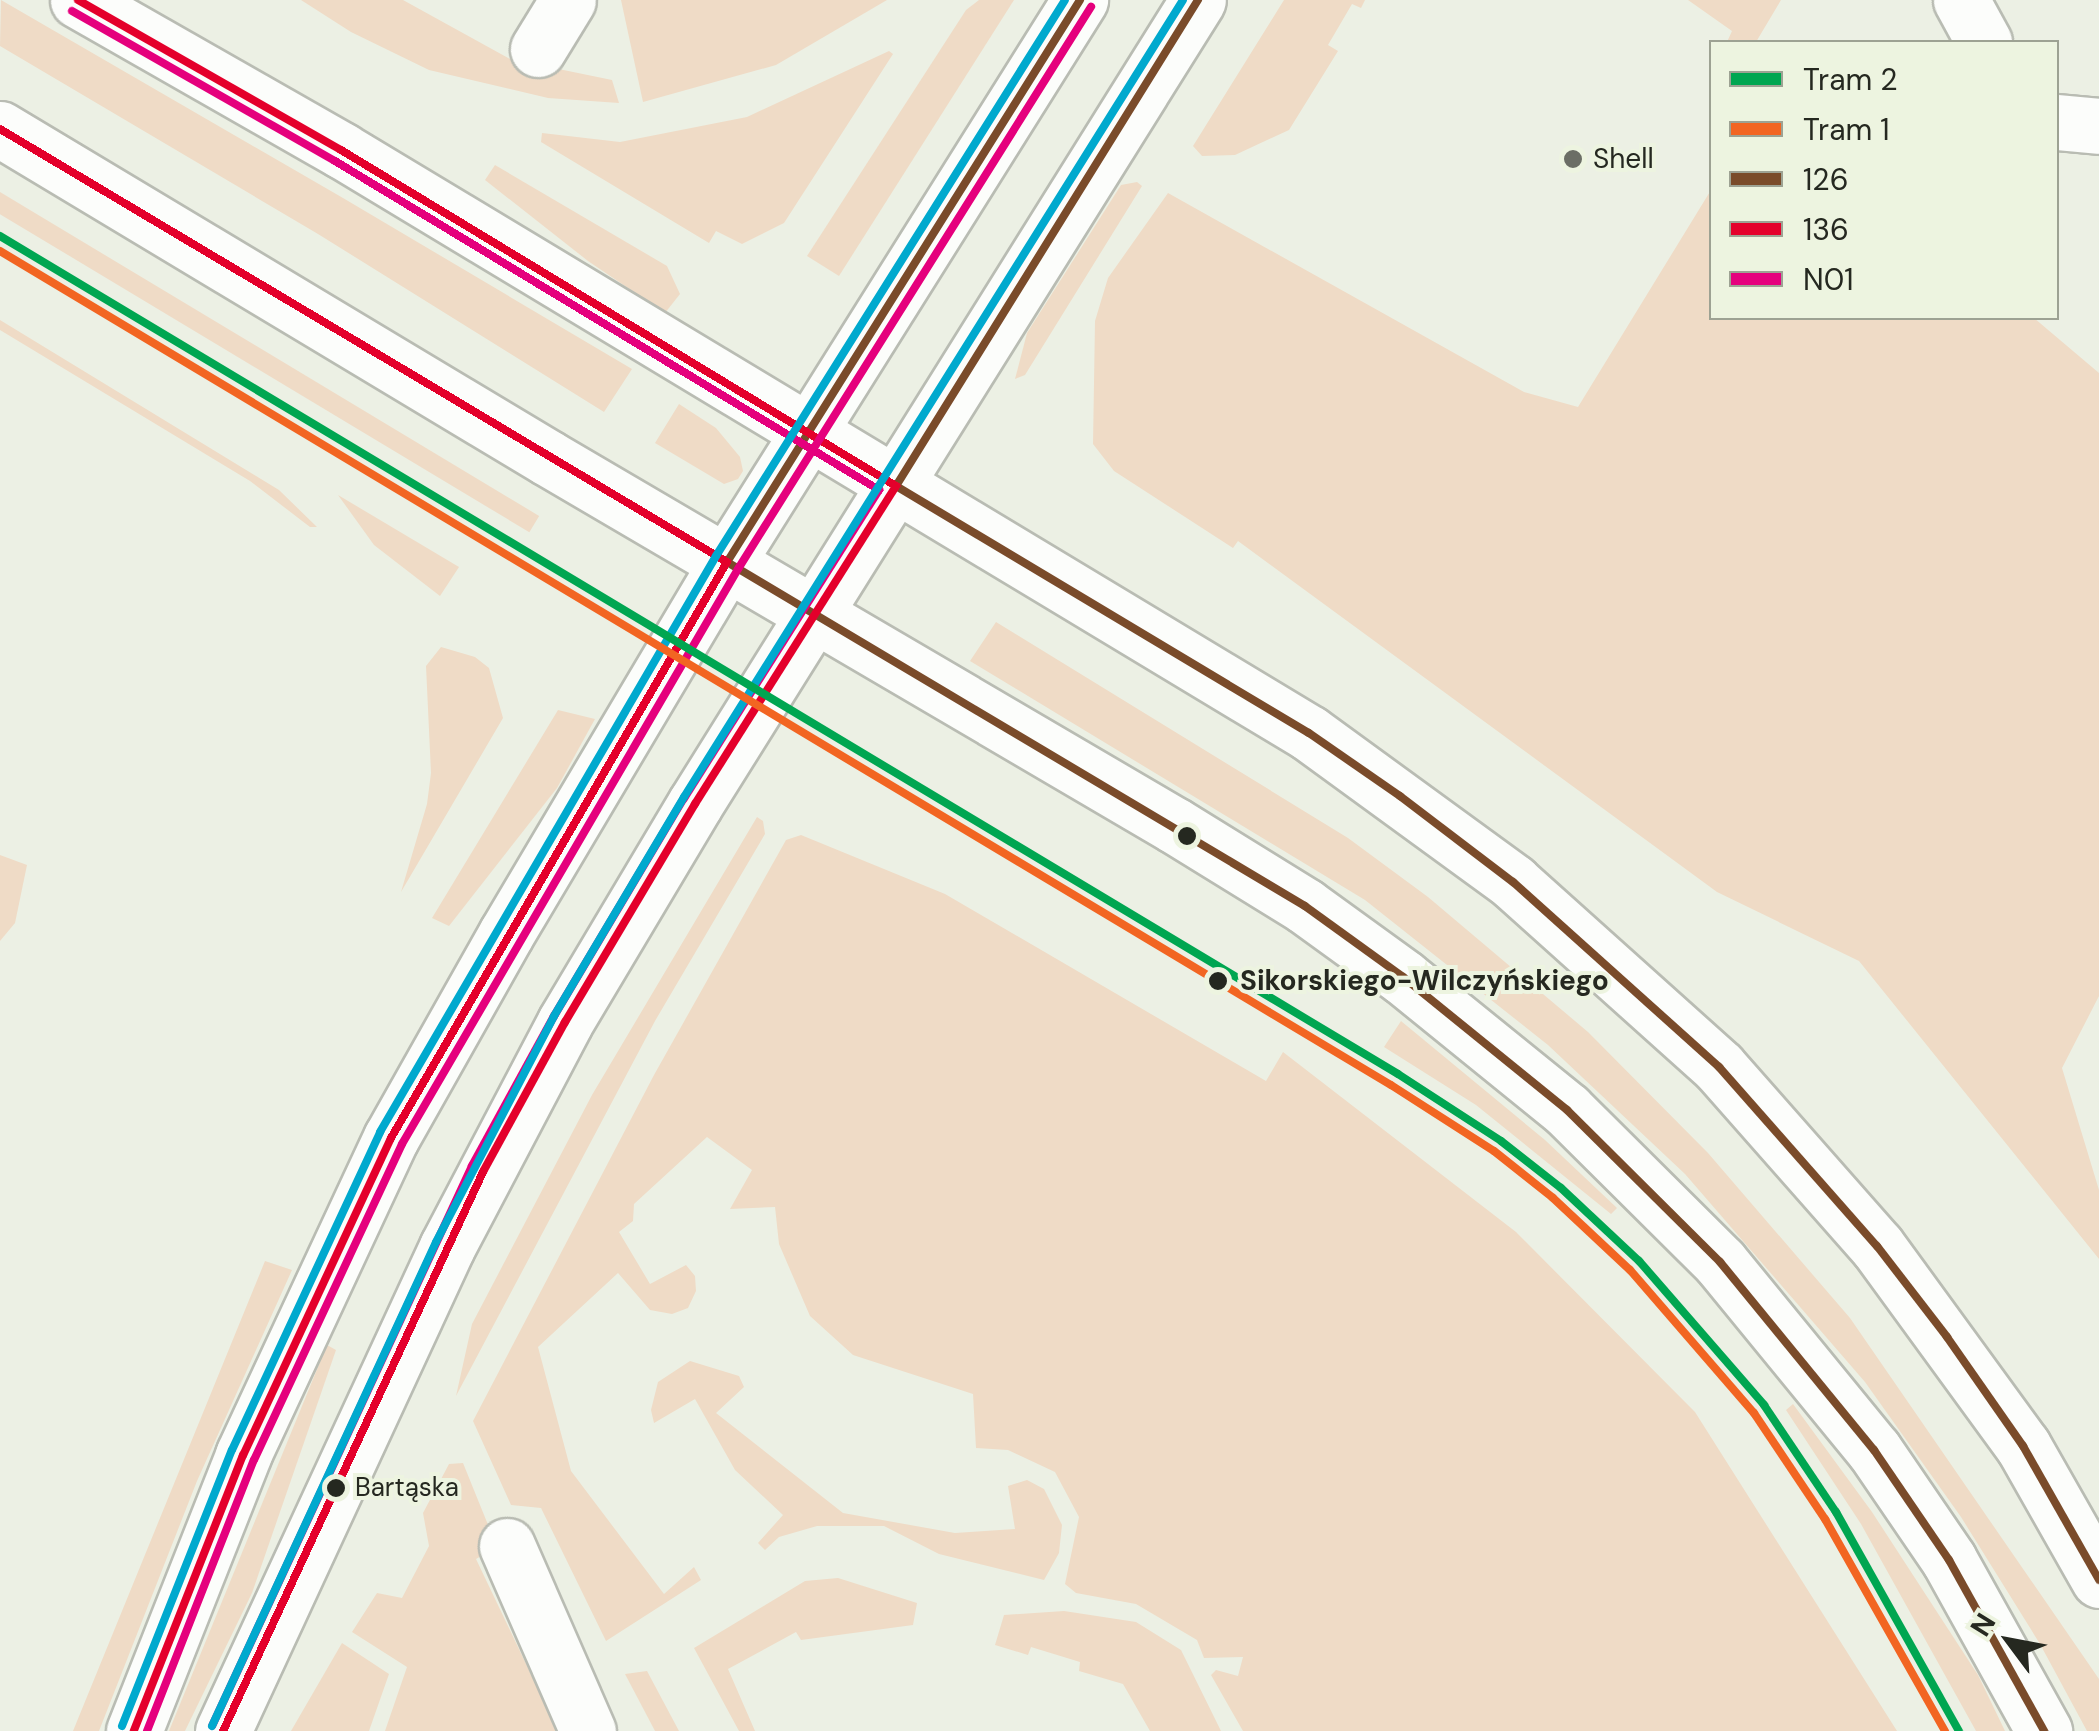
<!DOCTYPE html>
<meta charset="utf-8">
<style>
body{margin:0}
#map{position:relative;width:2099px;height:1731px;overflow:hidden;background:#ecf0e4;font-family:"DM Sans",sans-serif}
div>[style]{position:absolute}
.green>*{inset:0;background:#efdbc6;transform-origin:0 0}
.roads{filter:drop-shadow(2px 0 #b9bcb3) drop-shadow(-2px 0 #b9bcb3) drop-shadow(0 2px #b9bcb3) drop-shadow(0 -2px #b9bcb3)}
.street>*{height:55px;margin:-27.5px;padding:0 27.5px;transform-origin:27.5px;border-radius:27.5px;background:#fcfdfb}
.secondary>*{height:55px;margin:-27.5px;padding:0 27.5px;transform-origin:27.5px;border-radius:27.5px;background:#fcfdfb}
.bus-1>*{height:8px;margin:-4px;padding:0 4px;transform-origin:4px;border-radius:4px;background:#7a4b2a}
.bus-2>*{height:8px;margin:-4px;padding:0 4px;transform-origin:4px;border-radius:4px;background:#e4002b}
.bus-3>*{height:8px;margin:-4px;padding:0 4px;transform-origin:4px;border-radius:4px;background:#e5007d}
.bus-4>*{height:8px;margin:-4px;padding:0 4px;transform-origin:4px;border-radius:4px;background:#00a9ce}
.tram-1>*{height:8px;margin:-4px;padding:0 4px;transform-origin:4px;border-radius:4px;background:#00a651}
.tram-2>*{height:8px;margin:-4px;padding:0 4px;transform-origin:4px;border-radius:4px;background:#f26522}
.dots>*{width:28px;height:28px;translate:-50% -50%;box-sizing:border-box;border:5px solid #edf4e0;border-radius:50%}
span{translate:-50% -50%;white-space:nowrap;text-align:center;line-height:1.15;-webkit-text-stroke:8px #edf4e0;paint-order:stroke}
.bus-label{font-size:26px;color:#252820}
.left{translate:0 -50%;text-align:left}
.poi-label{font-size:28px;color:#252820}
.stop-label{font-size:28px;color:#252820;font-weight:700}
.legend{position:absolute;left:1709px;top:40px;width:350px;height:280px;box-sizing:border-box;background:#edf4e0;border:2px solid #9da293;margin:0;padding:12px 18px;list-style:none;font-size:30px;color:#252820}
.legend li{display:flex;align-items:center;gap:20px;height:50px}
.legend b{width:50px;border:2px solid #9da293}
.north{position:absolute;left:1959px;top:1591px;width:100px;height:100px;-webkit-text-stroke:8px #edf4e0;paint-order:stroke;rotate:302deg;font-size:28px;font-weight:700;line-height:40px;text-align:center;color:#252820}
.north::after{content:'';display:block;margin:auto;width:35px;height:45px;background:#252820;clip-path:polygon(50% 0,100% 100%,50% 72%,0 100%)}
</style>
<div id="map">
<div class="green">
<i style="clip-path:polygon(1px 0,343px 198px,632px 369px,604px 412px,318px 234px,0 46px)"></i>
<i style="clip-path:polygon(301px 0,403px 0,510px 59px,612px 80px,619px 103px,548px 98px,429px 70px,351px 32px)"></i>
<i style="clip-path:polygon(621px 0,887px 0,776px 65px,643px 102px)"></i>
<i style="clip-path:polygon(979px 0,1014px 0,839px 276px,807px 256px,966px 10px)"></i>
<i style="clip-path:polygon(1284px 0,1365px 0,1361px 8px,1352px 4px,1328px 45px,1338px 51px,1289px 130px,1235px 155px,1202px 156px,1193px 146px)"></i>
<i style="clip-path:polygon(1688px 0,1781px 0,1756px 42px,1727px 42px,1732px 31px)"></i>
<i style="clip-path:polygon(889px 51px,893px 54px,784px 223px,742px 244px,716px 231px,709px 243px,541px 142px,542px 133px,620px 142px,747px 117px)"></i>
<i style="clip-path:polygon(495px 165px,667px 266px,680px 294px,665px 313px,588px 261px,485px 180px)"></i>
<i style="clip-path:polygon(1137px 182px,1142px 186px,1025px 375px,1015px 379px,1027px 333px,1121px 185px)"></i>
<i style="clip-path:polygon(1711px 190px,1712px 318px,2034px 318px,2099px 373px,2099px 996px,2062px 1068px,2099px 1190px,2099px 1259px,1859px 961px,1717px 892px,1238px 541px,1233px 548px,1114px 471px,1093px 444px,1095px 321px,1108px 278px,1168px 193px,1524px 392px,1578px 407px)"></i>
<i style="left:0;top:192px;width:629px;height:19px;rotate:31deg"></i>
<i style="clip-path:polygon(0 320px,279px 490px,317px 527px,310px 527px,250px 481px,0 330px)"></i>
<i style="clip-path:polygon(679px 404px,716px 428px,740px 457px,743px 471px,738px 479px,724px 484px,655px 443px)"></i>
<i style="clip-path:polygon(338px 495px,459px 567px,440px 596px,374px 545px)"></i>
<i style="clip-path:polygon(996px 622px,1348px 838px,1428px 897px,1588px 1032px,1708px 1153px,1850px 1318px,2099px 1679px,2099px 1731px,2087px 1731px,2040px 1644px,1961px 1517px,1865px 1382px,1685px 1174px,1548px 1045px,1365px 900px,970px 661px)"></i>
<i style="clip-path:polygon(441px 647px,475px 657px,489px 668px,503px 718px,401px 892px,427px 804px,431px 773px,426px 666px)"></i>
<i style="clip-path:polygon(558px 710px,595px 719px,557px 788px,449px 926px,432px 918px)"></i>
<i style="clip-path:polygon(757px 817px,763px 821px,765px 834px,655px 1021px,456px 1396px,472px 1324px,592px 1095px)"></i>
<i style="clip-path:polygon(801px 835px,945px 894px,1266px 1081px,1283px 1052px,1516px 1232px,1695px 1412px,1897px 1731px,1243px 1731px,1211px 1675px,1216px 1670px,1238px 1676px,1243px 1657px,1204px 1658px,1197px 1640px,1136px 1604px,1076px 1593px,1065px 1584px,1079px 1517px,1055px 1472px,1008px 1450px,976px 1448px,973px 1394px,853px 1355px,810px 1316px,779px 1244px,775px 1207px,730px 1209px,752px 1170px,707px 1137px,634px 1204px,633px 1221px,619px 1232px,650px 1284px,686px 1265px,695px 1276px,696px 1291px,688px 1308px,672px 1314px,650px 1310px,618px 1273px,538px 1347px,571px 1471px,664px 1594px,694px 1567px,701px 1580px,606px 1641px,541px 1508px,511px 1505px,473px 1421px,654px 1075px,786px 840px)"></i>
<i style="clip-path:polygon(0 855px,27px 865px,15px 923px,0 941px)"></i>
<i style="clip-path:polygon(1401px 1021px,1545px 1140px,1617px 1208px,1611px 1214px,1476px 1105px,1384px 1047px)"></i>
<i style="clip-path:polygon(265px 1261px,292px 1270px,197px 1481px,99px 1731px,73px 1731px)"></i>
<i style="clip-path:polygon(327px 1345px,336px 1350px,252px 1593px,185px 1731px,169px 1731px)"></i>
<i style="clip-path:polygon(690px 1361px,739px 1376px,744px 1387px,716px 1413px,843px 1513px,955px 1533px,1015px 1529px,1008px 1486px,1027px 1480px,1044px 1489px,1062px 1525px,1059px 1553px,1044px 1580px,939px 1554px,884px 1526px,817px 1526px,779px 1537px,765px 1550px,758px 1543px,783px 1515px,735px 1470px,695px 1399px,654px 1423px,651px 1410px,658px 1382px)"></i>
<i style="clip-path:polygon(1793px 1404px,1872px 1512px,1978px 1675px,2005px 1731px,1976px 1731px,1861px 1524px,1786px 1410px)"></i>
<i style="clip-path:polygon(463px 1463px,497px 1547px,476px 1559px,558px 1731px,385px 1731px,407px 1667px,352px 1632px,377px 1593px,402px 1598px,429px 1546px,423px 1513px,449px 1464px)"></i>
<i style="clip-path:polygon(838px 1578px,917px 1603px,913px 1625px,801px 1640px,796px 1632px,728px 1669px,755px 1731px,739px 1731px,694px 1648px,805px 1581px)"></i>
<i style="clip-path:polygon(1064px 1611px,1136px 1622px,1181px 1650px,1221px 1731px,1150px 1731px,1123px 1684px,1079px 1671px,1080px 1662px,1031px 1647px,1028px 1655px,995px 1645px,1004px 1615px)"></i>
<i style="clip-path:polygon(342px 1643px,389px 1674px,369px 1731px,291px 1731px)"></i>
<i style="clip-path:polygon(647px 1671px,679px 1731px,655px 1731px,625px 1674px)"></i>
</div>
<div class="roads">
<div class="street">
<i style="left:1961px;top:0;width:48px;rotate:61.3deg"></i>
<i style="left:538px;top:49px;width:57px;rotate:-58.5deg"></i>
<i style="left:2056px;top:122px;width:43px;rotate:5.3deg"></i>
<i style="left:507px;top:1546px;width:202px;rotate:66.4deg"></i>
</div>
<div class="secondary">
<i style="left:78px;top:0;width:303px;rotate:29.7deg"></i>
<i style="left:341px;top:150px;width:1130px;rotate:31.06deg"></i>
<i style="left:1309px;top:733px;width:253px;rotate:36.1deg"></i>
<i style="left:1513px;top:882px;width:277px;rotate:41.9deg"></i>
<i style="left:1719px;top:1067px;width:239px;rotate:48.6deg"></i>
<i style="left:1877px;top:1246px;width:248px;rotate:53.9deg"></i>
<i style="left:2023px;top:1446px;width:154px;rotate:60.4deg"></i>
<i style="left:0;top:129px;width:639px;rotate:30.98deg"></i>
<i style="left:548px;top:458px;width:726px;rotate:30.38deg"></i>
<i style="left:1174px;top:825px;width:154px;rotate:31.7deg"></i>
<i style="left:1305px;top:906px;width:121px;rotate:35.9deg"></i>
<i style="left:1403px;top:977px;width:211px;rotate:39deg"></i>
<i style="left:1567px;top:1110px;width:216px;rotate:44.8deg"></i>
<i style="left:1720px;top:1262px;width:243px;rotate:50.7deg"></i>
<i style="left:1874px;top:1450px;width:133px;rotate:55.7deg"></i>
<i style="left:1949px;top:1560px;width:196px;rotate:60.9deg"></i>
<i style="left:134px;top:1731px;width:297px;rotate:-68.4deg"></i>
<i style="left:243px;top:1455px;width:350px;rotate:-65deg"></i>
<i style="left:391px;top:1138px;width:234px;rotate:-60.6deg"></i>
<i style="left:506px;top:934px;width:433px;rotate:-59.3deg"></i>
<i style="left:727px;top:562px;width:664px;rotate:-57.87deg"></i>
<i style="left:223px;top:1731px;width:533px;rotate:-65.16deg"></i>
<i style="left:447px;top:1247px;width:254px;rotate:-62.3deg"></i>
<i style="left:565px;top:1022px;width:254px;rotate:-59.2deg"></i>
<i style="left:695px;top:804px;width:948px;rotate:-57.97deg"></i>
</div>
</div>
<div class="bus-1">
<i style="left:1080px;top:0;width:664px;rotate:122.13deg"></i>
<i style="left:727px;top:562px;width:673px;rotate:30.76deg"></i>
<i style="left:1305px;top:906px;width:121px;rotate:35.9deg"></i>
<i style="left:1403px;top:977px;width:211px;rotate:39deg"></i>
<i style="left:1567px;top:1110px;width:216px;rotate:44.8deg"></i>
<i style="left:1720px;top:1262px;width:243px;rotate:50.7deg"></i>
<i style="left:1874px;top:1450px;width:133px;rotate:55.7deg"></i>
<i style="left:1949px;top:1560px;width:196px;rotate:60.9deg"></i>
<i style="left:1198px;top:0;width:572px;rotate:121.86deg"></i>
<i style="left:896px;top:486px;width:481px;rotate:30.9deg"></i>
<i style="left:1309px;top:733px;width:111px;rotate:34.7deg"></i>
<i style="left:1400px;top:796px;width:142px;rotate:37.3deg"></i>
<i style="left:1513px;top:882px;width:277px;rotate:41.9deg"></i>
<i style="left:1719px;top:1067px;width:239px;rotate:48.6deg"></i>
<i style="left:1877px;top:1246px;width:115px;rotate:52.4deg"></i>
<i style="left:1947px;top:1337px;width:133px;rotate:55.1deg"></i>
<i style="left:2023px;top:1446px;width:154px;rotate:60.4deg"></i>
</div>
<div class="bus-2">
<i style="left:78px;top:0;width:303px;rotate:29.7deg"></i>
<i style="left:341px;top:150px;width:649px;rotate:31.19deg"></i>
<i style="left:896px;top:486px;width:376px;rotate:122.3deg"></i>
<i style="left:695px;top:804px;width:254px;rotate:120.8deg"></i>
<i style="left:565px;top:1022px;width:171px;rotate:118.7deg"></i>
<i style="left:483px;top:1172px;width:617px;rotate:114.94deg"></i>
<i style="left:0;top:129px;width:846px;rotate:30.78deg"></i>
<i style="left:727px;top:562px;width:667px;rotate:120.26deg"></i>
<i style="left:391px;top:1138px;width:350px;rotate:115deg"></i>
<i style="left:243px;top:1455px;width:297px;rotate:111.6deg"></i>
</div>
<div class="bus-3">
<i style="left:72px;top:11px;width:303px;rotate:29.7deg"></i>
<i style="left:335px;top:161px;width:636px;rotate:31.16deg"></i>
<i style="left:879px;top:490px;width:365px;rotate:122.3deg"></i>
<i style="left:684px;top:798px;width:254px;rotate:120.8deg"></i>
<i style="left:554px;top:1016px;width:171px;rotate:118.7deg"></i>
<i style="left:472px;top:1166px;width:617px;rotate:114.9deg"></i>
<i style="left:147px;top:1731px;width:291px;rotate:-68.5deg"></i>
<i style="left:254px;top:1460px;width:349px;rotate:-64.9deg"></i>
<i style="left:402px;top:1144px;width:666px;rotate:-59.7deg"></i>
<i style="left:738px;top:569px;width:664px;rotate:-57.87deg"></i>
</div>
<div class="bus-4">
<i style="left:122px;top:1726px;width:297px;rotate:-68.3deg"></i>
<i style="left:232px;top:1450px;width:351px;rotate:-65deg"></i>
<i style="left:380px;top:1132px;width:667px;rotate:-59.74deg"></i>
<i style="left:716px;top:556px;width:656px;rotate:-57.88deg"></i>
<i style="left:212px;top:1726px;width:533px;rotate:-65.16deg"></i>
<i style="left:436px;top:1242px;width:255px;rotate:-62.4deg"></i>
<i style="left:554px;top:1016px;width:255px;rotate:-59.3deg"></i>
<i style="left:684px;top:797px;width:940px;rotate:-57.95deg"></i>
</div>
<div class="tram-1">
<i style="left:0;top:236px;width:1630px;rotate:30.94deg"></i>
<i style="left:1398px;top:1074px;width:123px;rotate:33deg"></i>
<i style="left:1501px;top:1141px;width:76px;rotate:38.1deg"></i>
<i style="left:1561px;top:1188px;width:107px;rotate:43.1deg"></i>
<i style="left:1639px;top:1261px;width:191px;rotate:49deg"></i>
<i style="left:1764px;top:1405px;width:129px;rotate:56.1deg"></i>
<i style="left:1836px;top:1512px;width:251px;rotate:60.7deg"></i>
</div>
<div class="tram-2">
<i style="left:0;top:251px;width:1622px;rotate:30.95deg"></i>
<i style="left:1391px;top:1085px;width:122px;rotate:32.7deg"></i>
<i style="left:1494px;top:1151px;width:75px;rotate:38.5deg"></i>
<i style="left:1553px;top:1198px;width:105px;rotate:43.1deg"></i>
<i style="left:1630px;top:1270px;width:189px;rotate:49.1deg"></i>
<i style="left:1754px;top:1413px;width:128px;rotate:56.2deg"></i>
<i style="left:1825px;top:1519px;width:244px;rotate:60.5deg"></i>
</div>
<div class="dots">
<i style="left:1573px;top:159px;background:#6b6e65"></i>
<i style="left:1187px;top:836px;background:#252820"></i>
<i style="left:1218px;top:981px;background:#252820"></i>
<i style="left:336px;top:1488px;background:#252820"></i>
</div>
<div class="bus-label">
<span class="left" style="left:355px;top:1488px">Bartąska</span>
</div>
<div class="poi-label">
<span class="left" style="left:1593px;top:159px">Shell</span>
</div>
<div class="stop-label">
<span class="left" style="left:1240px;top:981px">Sikorskiego-Wilczyńskiego</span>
</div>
<ul class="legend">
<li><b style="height:12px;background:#00a651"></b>Tram 2</li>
<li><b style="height:12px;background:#f26522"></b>Tram 1</li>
<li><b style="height:12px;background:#7a4b2a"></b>126</li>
<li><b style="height:12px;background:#e4002b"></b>136</li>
<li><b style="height:12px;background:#e5007d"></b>N01</li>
</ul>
<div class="north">N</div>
</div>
